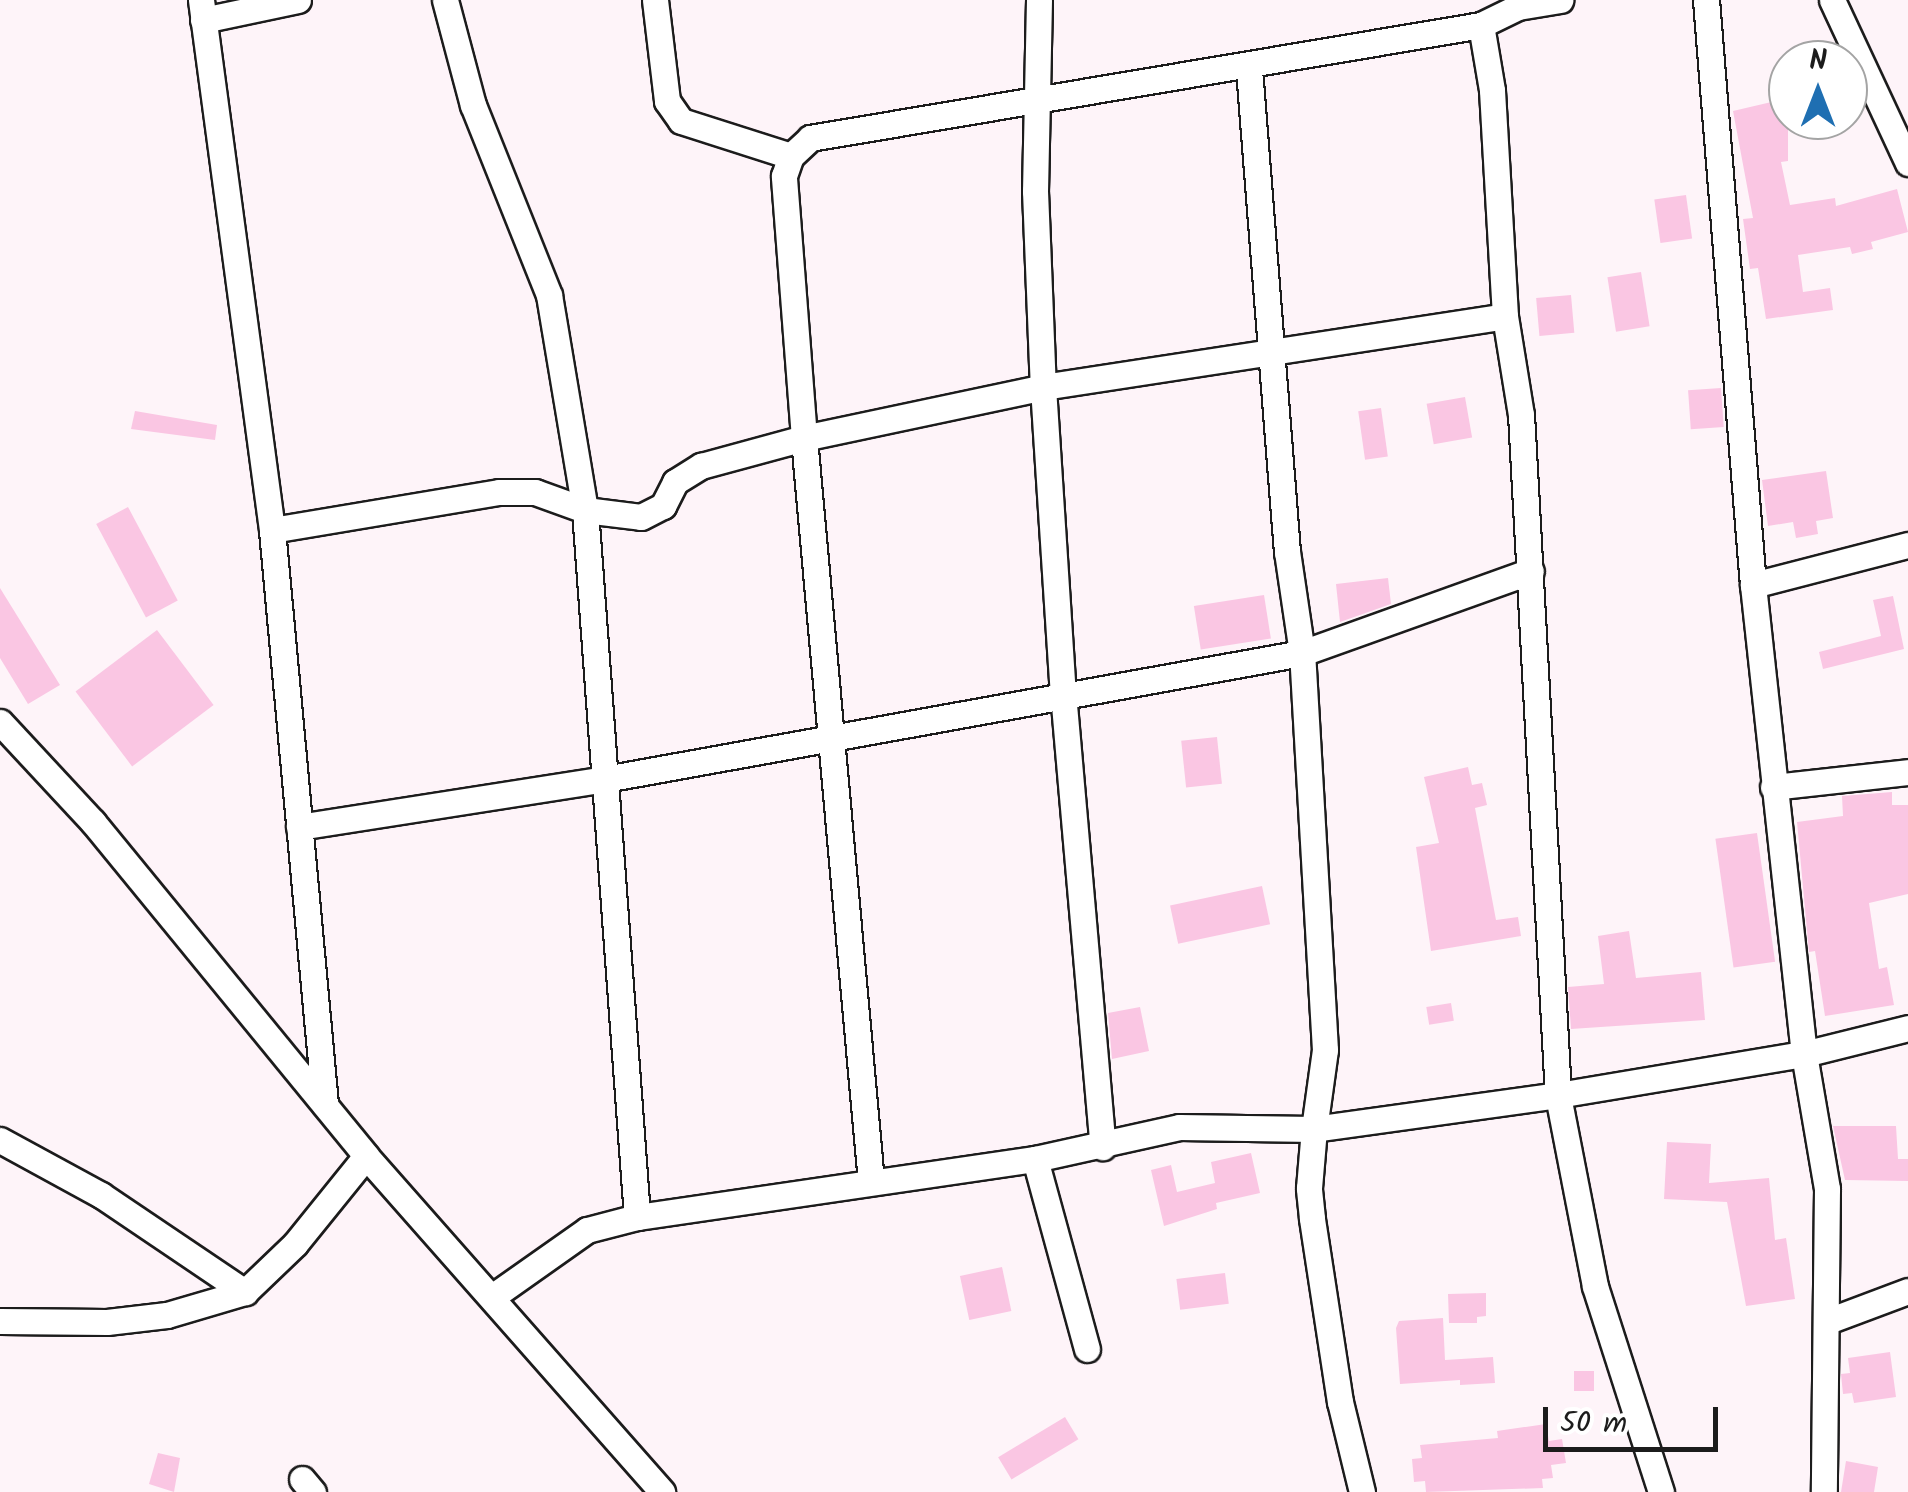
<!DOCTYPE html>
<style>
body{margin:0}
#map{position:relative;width:1908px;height:1492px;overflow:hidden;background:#fef4f9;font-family:Kalam,sans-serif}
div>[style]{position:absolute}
.building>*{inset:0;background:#fac6e3;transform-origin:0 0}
.roads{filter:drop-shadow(2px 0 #1c1c1c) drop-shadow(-2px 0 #1c1c1c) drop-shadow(0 2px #1c1c1c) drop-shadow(0 -2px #1c1c1c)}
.minor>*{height:25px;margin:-12.5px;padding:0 12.5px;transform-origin:12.5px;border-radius:12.5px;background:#fff}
span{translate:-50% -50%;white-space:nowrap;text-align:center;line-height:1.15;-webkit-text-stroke:10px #fff;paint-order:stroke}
.north{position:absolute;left:1768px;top:40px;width:100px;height:100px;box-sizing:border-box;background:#fff;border:2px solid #a4a4a4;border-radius:50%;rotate:0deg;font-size:28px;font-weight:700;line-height:40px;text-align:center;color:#1c1c1c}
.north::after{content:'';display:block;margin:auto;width:35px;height:45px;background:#1f6fb2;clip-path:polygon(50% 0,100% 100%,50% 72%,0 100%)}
.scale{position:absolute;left:1543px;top:1407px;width:175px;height:45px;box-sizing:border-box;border:5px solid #1c1c1c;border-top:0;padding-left:12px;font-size:30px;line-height:35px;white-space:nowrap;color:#1c1c1c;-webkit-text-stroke:8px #fff;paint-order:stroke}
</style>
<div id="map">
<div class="building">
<i style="clip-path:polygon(1788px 98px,1788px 161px,1781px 162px,1790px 205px,1835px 198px,1836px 206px,1897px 189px,1908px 232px,1871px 242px,1873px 249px,1852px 254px,1850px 247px,1798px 255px,1803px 292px,1830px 288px,1833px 310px,1766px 319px,1758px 268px,1750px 269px,1743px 219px,1753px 218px,1733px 111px)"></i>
<i style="left:1686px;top:195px;width:44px;height:32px;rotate:82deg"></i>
<i style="left:1641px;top:272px;width:55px;height:34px;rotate:81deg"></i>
<i style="left:1571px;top:295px;width:38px;height:35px;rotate:85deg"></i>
<i style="left:1721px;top:388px;width:39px;height:33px;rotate:86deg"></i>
<i style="left:1465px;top:397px;width:41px;height:39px;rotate:80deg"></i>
<i style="left:1381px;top:408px;width:49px;height:23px;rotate:82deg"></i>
<i style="clip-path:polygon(135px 411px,217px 425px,215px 440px,131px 429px)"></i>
<i style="clip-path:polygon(1826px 471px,1833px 518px,1816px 521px,1818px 534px,1796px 538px,1793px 522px,1768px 526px,1762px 480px)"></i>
<i style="left:128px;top:507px;width:106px;height:36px;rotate:62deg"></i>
<i style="clip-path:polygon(1388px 578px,1391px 604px,1340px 622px,1336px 584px)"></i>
<i style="clip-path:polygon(0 588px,60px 685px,28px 704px,0 658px)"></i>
<i style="left:1264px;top:595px;width:44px;height:71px;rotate:81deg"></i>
<i style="clip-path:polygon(1893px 596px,1904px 649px,1823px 669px,1819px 652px,1881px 636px,1873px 600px)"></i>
<i style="left:157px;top:630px;width:94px;height:102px;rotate:53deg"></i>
<i style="left:1217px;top:737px;width:47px;height:36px;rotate:84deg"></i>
<i style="clip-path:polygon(1468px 767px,1472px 785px,1482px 783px,1487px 805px,1475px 808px,1496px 920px,1518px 917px,1521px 936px,1431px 951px,1416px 847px,1439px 843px,1424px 777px)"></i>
<i style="clip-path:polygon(1892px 792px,1892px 805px,1908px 805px,1908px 894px,1869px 903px,1879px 969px,1887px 967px,1894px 1005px,1825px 1016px,1815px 951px,1809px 952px,1797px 822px,1843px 816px,1842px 796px)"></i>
<i style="left:1757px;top:833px;width:130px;height:42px;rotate:82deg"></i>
<i style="left:1262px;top:886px;width:39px;height:94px;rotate:78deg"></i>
<i style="clip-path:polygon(1629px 931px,1636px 978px,1701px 972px,1705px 1020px,1571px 1029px,1568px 987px,1604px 984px,1598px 936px)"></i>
<i style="left:1451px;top:1003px;width:18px;height:25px;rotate:81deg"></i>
<i style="clip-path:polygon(1140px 1007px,1149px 1051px,1112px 1059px,1108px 1013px)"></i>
<i style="clip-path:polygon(1833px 1126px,1896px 1126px,1898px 1159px,1908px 1159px,1908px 1181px,1845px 1180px)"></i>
<i style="clip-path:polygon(1667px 1142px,1711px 1144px,1709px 1183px,1769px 1178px,1775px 1240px,1786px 1238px,1795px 1299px,1746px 1306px,1727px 1202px,1664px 1199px)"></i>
<i style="clip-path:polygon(1251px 1153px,1260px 1193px,1216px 1203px,1217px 1209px,1164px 1226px,1151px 1170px,1171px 1165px,1177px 1192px,1215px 1183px,1211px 1162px)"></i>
<i style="left:1002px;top:1267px;width:45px;height:43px;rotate:78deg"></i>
<i style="left:1225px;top:1273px;width:31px;height:49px;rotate:83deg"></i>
<i style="clip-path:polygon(1486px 1293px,1486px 1316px,1477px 1317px,1477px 1323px,1449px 1323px,1448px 1294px)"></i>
<i style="clip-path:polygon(1443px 1318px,1445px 1360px,1493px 1357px,1495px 1383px,1460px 1385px,1460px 1380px,1400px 1384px,1396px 1328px,1399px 1321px)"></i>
<i style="clip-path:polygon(1890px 1352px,1896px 1397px,1854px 1403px,1852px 1393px,1843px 1394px,1841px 1374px,1850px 1373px,1848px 1358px)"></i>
<i style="left:1594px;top:1371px;width:20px;height:20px;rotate:90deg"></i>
<i style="left:1065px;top:1417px;width:26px;height:78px;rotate:59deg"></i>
<i style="clip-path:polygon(1546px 1424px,1549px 1441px,1562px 1439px,1566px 1463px,1551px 1465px,1553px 1478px,1542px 1479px,1543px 1488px,1426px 1492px,1425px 1481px,1414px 1482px,1412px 1459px,1422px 1458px,1420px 1445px,1498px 1438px,1497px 1431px)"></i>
<i style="clip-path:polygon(158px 1453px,180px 1458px,174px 1492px,149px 1484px)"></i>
<i style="clip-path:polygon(1846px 1461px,1878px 1467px,1874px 1492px,1841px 1492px)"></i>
</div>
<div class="roads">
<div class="minor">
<i style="left:201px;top:0;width:535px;rotate:82.37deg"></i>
<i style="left:272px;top:530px;width:577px;rotate:84.73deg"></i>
<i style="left:445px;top:0;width:109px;rotate:75.1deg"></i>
<i style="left:473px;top:105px;width:205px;rotate:68.2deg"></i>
<i style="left:549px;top:295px;width:218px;rotate:80.5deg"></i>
<i style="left:585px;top:510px;width:709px;rotate:85.79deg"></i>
<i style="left:655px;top:0;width:102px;rotate:83.2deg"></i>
<i style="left:667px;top:101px;width:24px;rotate:55deg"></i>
<i style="left:681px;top:121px;width:115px;rotate:17.7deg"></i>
<i style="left:1039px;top:0;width:191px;rotate:91.2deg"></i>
<i style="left:1035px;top:191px;width:196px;rotate:87.7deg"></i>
<i style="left:1043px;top:387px;width:307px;rotate:86.3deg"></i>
<i style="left:1063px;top:693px;width:456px;rotate:85deg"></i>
<i style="left:1706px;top:0;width:587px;rotate:85.41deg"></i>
<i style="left:1753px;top:585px;width:472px;rotate:83.8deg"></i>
<i style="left:1804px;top:1054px;width:137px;rotate:80.3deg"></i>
<i style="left:1827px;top:1189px;width:303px;rotate:90.6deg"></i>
<i style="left:1832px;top:0;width:180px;rotate:65deg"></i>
<i style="left:203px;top:20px;width:97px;rotate:-11.9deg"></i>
<i style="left:272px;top:530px;width:230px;rotate:-9.5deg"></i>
<i style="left:499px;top:492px;width:36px"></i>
<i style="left:535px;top:492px;width:53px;rotate:19.8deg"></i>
<i style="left:585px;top:510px;width:56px;rotate:7.1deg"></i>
<i style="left:641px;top:517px;width:25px;rotate:-27deg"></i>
<i style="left:663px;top:506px;width:27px;rotate:-63deg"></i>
<i style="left:675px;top:482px;width:31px;rotate:-32deg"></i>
<i style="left:701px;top:466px;width:107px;rotate:-15.2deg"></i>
<i style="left:804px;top:438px;width:244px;rotate:-12deg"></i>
<i style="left:1043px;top:387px;width:467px;rotate:-8.7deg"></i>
<i style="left:1753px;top:585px;width:160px;rotate:-14.5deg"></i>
<i style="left:0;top:722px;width:137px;rotate:47.1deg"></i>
<i style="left:93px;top:822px;width:431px;rotate:50.7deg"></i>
<i style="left:366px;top:1156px;width:448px;rotate:48.6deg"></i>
<i style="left:1773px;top:787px;width:136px;rotate:-6.3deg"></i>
<i style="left:299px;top:827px;width:310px;rotate:-8.9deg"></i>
<i style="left:605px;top:779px;width:708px;rotate:-10.25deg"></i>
<i style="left:1302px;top:653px;width:243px;rotate:-19.7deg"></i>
<i style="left:0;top:1140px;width:115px;rotate:28.6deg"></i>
<i style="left:101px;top:1195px;width:174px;rotate:34deg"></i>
<i style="left:1035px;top:1159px;width:197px;rotate:74.7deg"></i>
<i style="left:871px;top:1182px;width:747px;rotate:-95.15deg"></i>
<i style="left:804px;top:438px;width:263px;rotate:-94.4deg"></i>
<i style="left:784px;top:176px;width:21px;rotate:-71deg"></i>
<i style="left:791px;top:156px;width:26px;rotate:-43deg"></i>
<i style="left:810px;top:138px;width:680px;rotate:-9.56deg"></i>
<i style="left:1481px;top:25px;width:41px;rotate:-25.9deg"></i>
<i style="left:1518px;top:7px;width:43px;rotate:-9.5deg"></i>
<i style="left:492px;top:1297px;width:116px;rotate:-35.2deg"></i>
<i style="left:587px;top:1230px;width:52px;rotate:-14.6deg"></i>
<i style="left:637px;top:1217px;width:402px;rotate:-8.3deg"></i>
<i style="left:1035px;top:1159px;width:148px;rotate:-12.5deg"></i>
<i style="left:1179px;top:1127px;width:135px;rotate:0.8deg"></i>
<i style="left:1314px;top:1129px;width:80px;rotate:-82.1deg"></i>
<i style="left:1325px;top:1050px;width:398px;rotate:-93.3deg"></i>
<i style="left:1302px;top:653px;width:102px;rotate:-98.4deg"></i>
<i style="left:1287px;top:552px;width:489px;rotate:-94.5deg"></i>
<i style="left:0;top:1321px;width:107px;rotate:0.5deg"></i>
<i style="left:107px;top:1322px;width:60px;rotate:-6.7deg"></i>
<i style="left:167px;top:1315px;width:81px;rotate:-16.4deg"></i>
<i style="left:245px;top:1292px;width:69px;rotate:-43.8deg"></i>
<i style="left:295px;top:1244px;width:113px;rotate:-51.1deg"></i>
<i style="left:1828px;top:1321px;width:85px;rotate:-20.6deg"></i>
<i style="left:302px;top:1479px;width:17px;rotate:50deg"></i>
<i style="left:1362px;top:1492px;width:93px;rotate:-103.7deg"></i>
<i style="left:1340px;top:1402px;width:186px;rotate:-98.7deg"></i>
<i style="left:1312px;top:1218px;width:30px;rotate:-96deg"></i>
<i style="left:1309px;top:1188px;width:59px;rotate:-85.2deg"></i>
<i style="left:1314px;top:1129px;width:246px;rotate:-7.9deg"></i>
<i style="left:1558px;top:1095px;width:681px;rotate:-93.11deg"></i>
<i style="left:1521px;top:415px;width:100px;rotate:-99.2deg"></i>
<i style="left:1505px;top:316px;width:226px;rotate:-93.3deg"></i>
<i style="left:1492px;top:90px;width:66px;rotate:-99.6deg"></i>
<i style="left:1661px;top:1492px;width:216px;rotate:-107.8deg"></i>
<i style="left:1595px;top:1286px;width:195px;rotate:-101deg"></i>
<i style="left:1558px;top:1095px;width:249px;rotate:-9.5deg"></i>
<i style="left:1804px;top:1054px;width:107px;rotate:-14deg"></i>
</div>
</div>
<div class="north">N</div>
<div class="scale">50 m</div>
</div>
